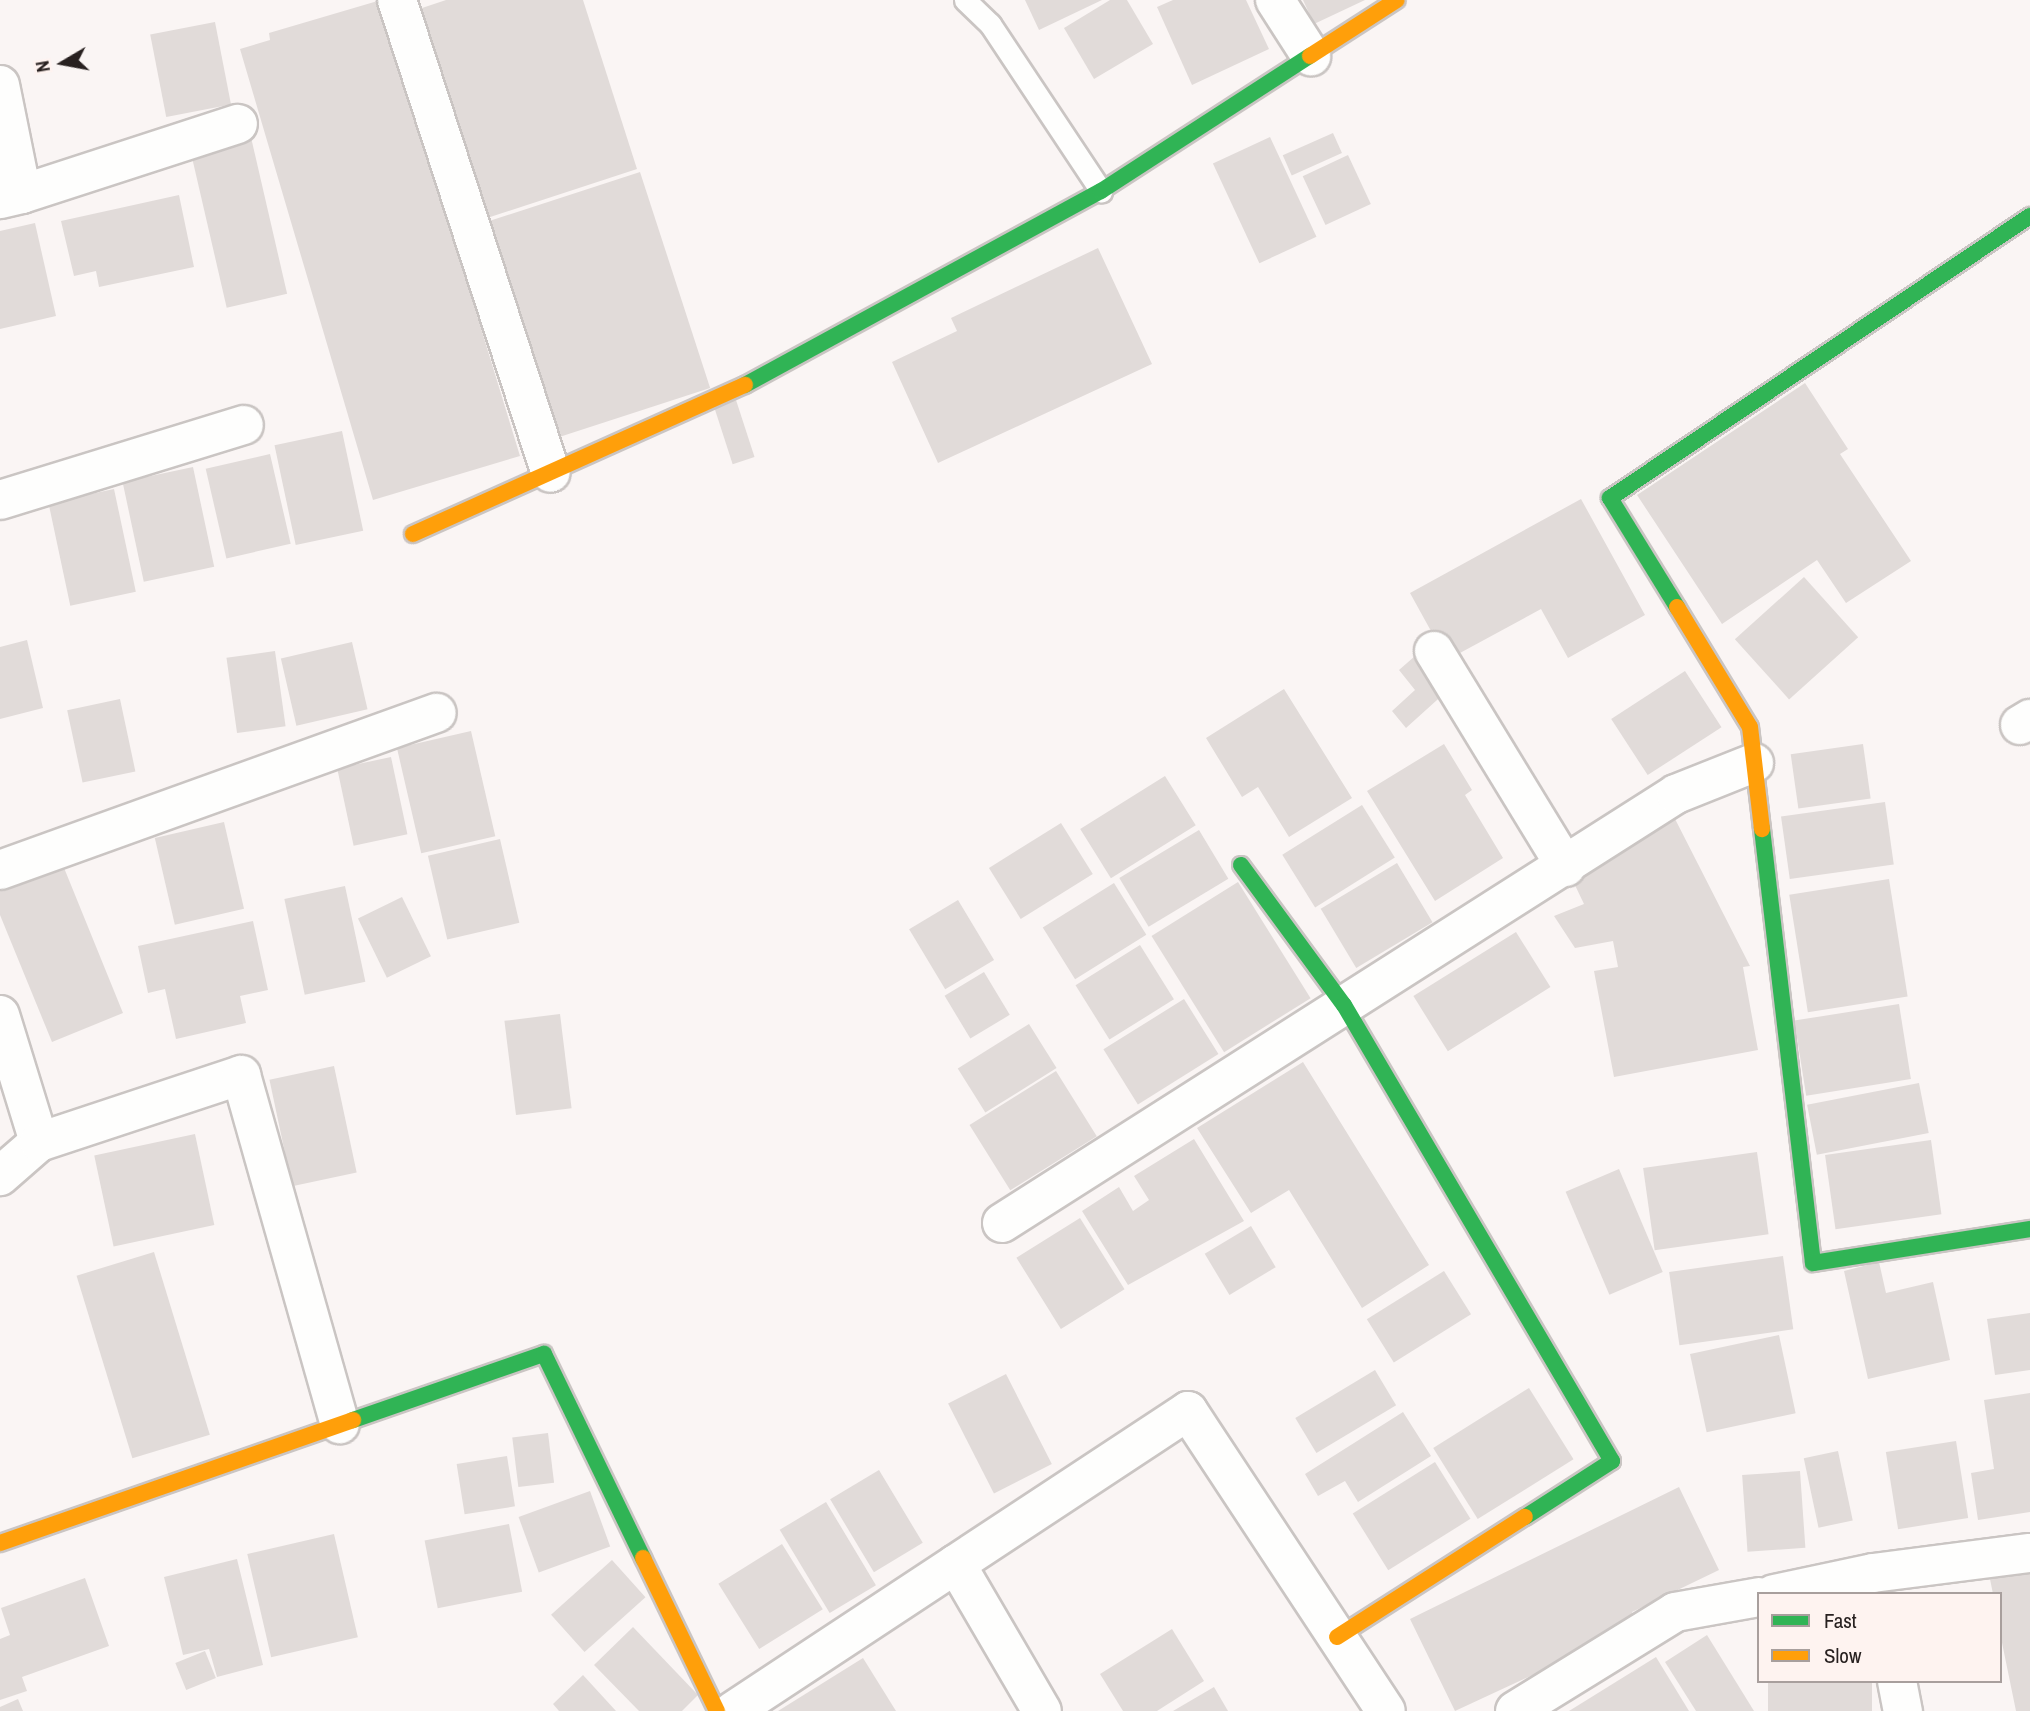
<!DOCTYPE html>
<style>
body{margin:0}
#map{position:relative;width:2030px;height:1711px;overflow:hidden;background:#faf5f4;font-family:"Archivo Narrow",sans-serif}
div>[style]{position:absolute}
.building>*{inset:0;background:#e1dbd9;transform-origin:0 0}
.roads{filter:drop-shadow(2px 0 #cac5c3) drop-shadow(-2px 0 #cac5c3) drop-shadow(0 2px #cac5c3) drop-shadow(0 -2px #cac5c3)}
.lane>*{height:21px;margin:-10.5px;padding:0 10.5px;transform-origin:10.5px;border-radius:10.5px;background:#fefefd}
.street>*{height:38px;margin:-19px;padding:0 19px;transform-origin:19px;border-radius:19px;background:#fefefd}
.fast>*{height:16px;margin:-8px;padding:0 8px;transform-origin:8px;border-radius:8px;background:#30b455}
.slow>*{height:16px;margin:-8px;padding:0 8px;transform-origin:8px;border-radius:8px;background:#ff9f0a}
span{translate:-50% -50%;white-space:nowrap;text-align:center;line-height:1.15;-webkit-text-stroke:7px #fef3f0;paint-order:stroke}
.legend{position:absolute;left:1757px;top:1592px;width:245px;height:91px;box-sizing:border-box;background:#fef3f0;border:2px solid #a89f9d;margin:0;padding:9px 12px;list-style:none;font-size:21px;color:#282120}
.legend li{display:flex;align-items:center;gap:14px;height:35px}
.legend b{width:35px;border:2px solid #a89f9d}
.north{position:absolute;left:28px;top:28px;width:70px;height:70px;-webkit-text-stroke:5px #fef3f0;paint-order:stroke;rotate:260deg;font-size:19px;font-weight:700;line-height:28px;text-align:center;color:#282120}
.north::after{content:'';display:block;margin:auto;width:24px;height:32px;background:#282120;clip-path:polygon(50% 0,100% 100%,50% 72%,0 100%)}
</style>
<div id="map">
<div class="building">
<i style="clip-path:polygon(381px 0,520px 456px,373px 500px,240px 49px,270px 40px,269px 33px)"></i>
<i style="clip-path:polygon(446px 0,583px 0,637px 169px,481px 220px,413px 11px)"></i>
<i style="clip-path:polygon(1025px 0,1102px 0,1039px 30px)"></i>
<i style="clip-path:polygon(1110px 0,1127px 0,1153px 44px,1094px 79px,1064px 28px)"></i>
<i style="clip-path:polygon(1173px 0,1246px 0,1269px 49px,1192px 85px,1157px 7px)"></i>
<i style="clip-path:polygon(1303px 0,1365px 0,1314px 24px)"></i>
<i style="left:215px;top:22px;width:84px;height:66px;rotate:79deg"></i>
<i style="left:250px;top:133px;width:165px;height:62px;rotate:77deg"></i>
<i style="left:1333px;top:133px;width:22px;height:55px;rotate:66deg"></i>
<i style="left:1270px;top:137px;width:110px;height:63px;rotate:65deg"></i>
<i style="left:1348px;top:155px;width:54px;height:50px;rotate:65deg"></i>
<i style="left:640px;top:172px;width:227px;height:161px;rotate:72deg"></i>
<i style="clip-path:polygon(179px 195px,194px 267px,99px 287px,96px 271px,74px 276px,61px 221px)"></i>
<i style="clip-path:polygon(35px 223px,56px 316px,0 329px,0 231px)"></i>
<i style="clip-path:polygon(1098px 248px,1152px 364px,938px 463px,892px 362px,957px 331px,951px 318px)"></i>
<i style="clip-path:polygon(1805px 383px,1848px 449px,1840px 454px,1911px 561px,1846px 603px,1817px 560px,1722px 624px,1637px 495px)"></i>
<i style="left:736px;top:400px;width:60px;height:23px;rotate:72deg"></i>
<i style="left:342px;top:431px;width:102px;height:69px;rotate:78deg"></i>
<i style="left:270px;top:454px;width:92px;height:66px;rotate:77deg"></i>
<i style="left:193px;top:467px;width:102px;height:72px;rotate:78deg"></i>
<i style="left:114px;top:489px;width:105px;height:67px;rotate:78deg"></i>
<i style="clip-path:polygon(1581px 499px,1645px 615px,1568px 658px,1541px 609px,1447px 660px,1410px 593px)"></i>
<i style="left:1804px;top:577px;width:81px;height:93px;rotate:48deg"></i>
<i style="clip-path:polygon(27px 640px,43px 708px,0 719px,0 647px)"></i>
<i style="left:352px;top:642px;width:69px;height:73px;rotate:77deg"></i>
<i style="left:275px;top:651px;width:76px;height:49px;rotate:82deg"></i>
<i style="clip-path:polygon(1415px 656px,1447px 691px,1406px 728px,1392px 711px,1415px 690px,1399px 670px)"></i>
<i style="left:1685px;top:671px;width:67px;height:88px;rotate:57deg"></i>
<i style="clip-path:polygon(1284px 689px,1352px 798px,1289px 837px,1258px 787px,1242px 797px,1206px 738px)"></i>
<i style="left:120px;top:699px;width:74px;height:54px;rotate:78deg"></i>
<i style="left:471px;top:731px;width:108px;height:76px;rotate:77deg"></i>
<i style="clip-path:polygon(1444px 744px,1472px 790px,1465px 795px,1503px 858px,1435px 901px,1367px 791px)"></i>
<i style="left:1863px;top:744px;width:55px;height:73px;rotate:82deg"></i>
<i style="left:391px;top:757px;width:79px;height:55px;rotate:78deg"></i>
<i style="left:1165px;top:776px;width:58px;height:100px;rotate:58deg"></i>
<i style="left:1885px;top:802px;width:63px;height:105px;rotate:82deg"></i>
<i style="left:1362px;top:805px;width:62px;height:94px;rotate:58deg"></i>
<i style="clip-path:polygon(1672px 813px,1750px 966px,1743px 967px,1758px 1050px,1614px 1077px,1594px 971px,1618px 967px,1613px 941px,1575px 948px,1554px 916px,1584px 904px,1573px 881px)"></i>
<i style="left:224px;top:822px;width:89px;height:71px;rotate:77deg"></i>
<i style="left:1061px;top:823px;width:60px;height:85px;rotate:58deg"></i>
<i style="left:1199px;top:830px;width:57px;height:93px;rotate:59deg"></i>
<i style="left:500px;top:839px;width:86px;height:74px;rotate:77deg"></i>
<i style="clip-path:polygon(60px 858px,123px 1013px,52px 1042px,0 915px,0 882px)"></i>
<i style="left:1397px;top:863px;width:69px;height:89px;rotate:59deg"></i>
<i style="left:1889px;top:879px;width:119px;height:101px;rotate:81deg"></i>
<i style="left:1238px;top:882px;width:137px;height:102px;rotate:58deg"></i>
<i style="left:1114px;top:883px;width:61px;height:84px;rotate:58deg"></i>
<i style="left:345px;top:886px;width:98px;height:62px;rotate:78deg"></i>
<i style="left:402px;top:897px;width:66px;height:49px;rotate:64deg"></i>
<i style="left:958px;top:900px;width:70px;height:57px;rotate:59deg"></i>
<i style="clip-path:polygon(253px 921px,268px 990px,240px 996px,246px 1023px,176px 1039px,165px 989px,148px 993px,138px 946px)"></i>
<i style="left:1516px;top:932px;width:65px;height:121px;rotate:58deg"></i>
<i style="left:1140px;top:945px;width:64px;height:76px;rotate:58deg"></i>
<i style="left:984px;top:972px;width:50px;height:46px;rotate:59deg"></i>
<i style="left:1184px;top:999px;width:65px;height:95px;rotate:58deg"></i>
<i style="left:1899px;top:1004px;width:76px;height:106px;rotate:81deg"></i>
<i style="left:560px;top:1014px;width:95px;height:56px;rotate:83deg"></i>
<i style="left:1029px;top:1024px;width:52px;height:84px;rotate:58deg"></i>
<i style="clip-path:polygon(1303px 1062px,1429px 1265px,1362px 1308px,1289px 1190px,1251px 1213px,1197px 1128px)"></i>
<i style="left:334px;top:1066px;width:109px;height:66px;rotate:78deg"></i>
<i style="left:1056px;top:1071px;width:77px;height:102px;rotate:58deg"></i>
<i style="left:1919px;top:1083px;width:51px;height:114px;rotate:79deg"></i>
<i style="left:195px;top:1134px;width:93px;height:103px;rotate:78deg"></i>
<i style="clip-path:polygon(1194px 1139px,1244px 1221px,1128px 1285px,1082px 1211px,1119px 1187px,1133px 1211px,1149px 1200px,1134px 1176px)"></i>
<i style="left:1931px;top:1140px;width:75px;height:107px;rotate:82deg"></i>
<i style="left:1757px;top:1152px;width:83px;height:115px;rotate:82deg"></i>
<i style="left:1619px;top:1169px;width:112px;height:58px;rotate:67deg"></i>
<i style="left:1080px;top:1218px;width:84px;height:75px;rotate:58deg"></i>
<i style="left:1251px;top:1226px;width:48px;height:54px;rotate:59deg"></i>
<i style="left:154px;top:1252px;width:191px;height:81px;rotate:73deg"></i>
<i style="left:1783px;top:1256px;width:74px;height:115px;rotate:82deg"></i>
<i style="clip-path:polygon(1879px 1262px,1886px 1293px,1933px 1282px,1950px 1360px,1868px 1379px,1844px 1271px)"></i>
<i style="left:1444px;top:1271px;width:51px;height:91px;rotate:58deg"></i>
<i style="clip-path:polygon(2030px 1313px,2030px 1370px,1995px 1375px,1987px 1319px)"></i>
<i style="left:1779px;top:1335px;width:80px;height:91px;rotate:78deg"></i>
<i style="left:1375px;top:1370px;width:41px;height:93px;rotate:59deg"></i>
<i style="left:1006px;top:1374px;width:101px;height:65px;rotate:63deg"></i>
<i style="left:1529px;top:1388px;width:84px;height:113px;rotate:58deg"></i>
<i style="clip-path:polygon(2030px 1393px,2030px 1512px,1978px 1520px,1971px 1473px,1994px 1469px,1984px 1400px)"></i>
<i style="clip-path:polygon(1403px 1412px,1431px 1456px,1358px 1502px,1345px 1481px,1318px 1496px,1305px 1474px)"></i>
<i style="left:548px;top:1433px;width:50px;height:36px;rotate:83deg"></i>
<i style="left:1956px;top:1441px;width:78px;height:71px;rotate:81deg"></i>
<i style="left:1838px;top:1451px;width:71px;height:35px;rotate:78deg"></i>
<i style="left:507px;top:1456px;width:51px;height:51px;rotate:81deg"></i>
<i style="left:1435px;top:1462px;width:67px;height:97px;rotate:58deg"></i>
<i style="left:879px;top:1470px;width:85px;height:57px;rotate:59deg"></i>
<i style="left:1800px;top:1471px;width:77px;height:58px;rotate:86deg"></i>
<i style="clip-path:polygon(1679px 1487px,1719px 1570px,1632px 1612px,1638px 1626px,1455px 1711px,1410px 1619px)"></i>
<i style="left:590px;top:1491px;width:59px;height:76px;rotate:70deg"></i>
<i style="left:826px;top:1502px;width:97px;height:54px;rotate:59deg"></i>
<i style="left:509px;top:1524px;width:69px;height:86px;rotate:79deg"></i>
<i style="left:334px;top:1534px;width:106px;height:89px;rotate:77deg"></i>
<i style="left:782px;top:1544px;width:77px;height:75px;rotate:58deg"></i>
<i style="clip-path:polygon(237px 1559px,263px 1665px,217px 1677px,209px 1649px,183px 1655px,164px 1577px)"></i>
<i style="left:612px;top:1560px;width:50px;height:82px;rotate:48deg"></i>
<i style="clip-path:polygon(2030px 1561px,2030px 1711px,2016px 1711px,2000px 1633px,2000px 1594px,1993px 1594px,1988px 1569px)"></i>
<i style="clip-path:polygon(85px 1578px,109px 1646px,22px 1677px,27px 1691px,0 1700px,0 1639px,10px 1635px,1px 1608px)"></i>
<i style="clip-path:polygon(633px 1627px,698px 1695px,682px 1711px,639px 1711px,594px 1665px)"></i>
<i style="clip-path:polygon(1172px 1629px,1204px 1681px,1157px 1711px,1123px 1711px,1100px 1674px)"></i>
<i style="clip-path:polygon(1707px 1635px,1754px 1711px,1696px 1711px,1665px 1662px)"></i>
<i style="left:205px;top:1651px;width:29px;height:32px;rotate:68deg"></i>
<i style="clip-path:polygon(1656px 1657px,1689px 1711px,1569px 1711px)"></i>
<i style="clip-path:polygon(863px 1658px,896px 1711px,778px 1711px)"></i>
<i style="clip-path:polygon(583px 1675px,616px 1711px,559px 1711px,553px 1704px)"></i>
<i style="left:1768px;top:1681px;width:104px;height:30px"></i>
<i style="clip-path:polygon(1214px 1687px,1228px 1711px,1173px 1711px)"></i>
<i style="clip-path:polygon(18px 1699px,23px 1711px,0 1711px,0 1707px)"></i>
</div>
<div class="roads">
<div class="lane">
<i style="left:965px;top:0;width:35px;rotate:44deg"></i>
<i style="left:990px;top:24px;width:201px;rotate:56.4deg"></i>
</div>
<div class="street">
<i style="left:397px;top:0;width:497px;rotate:72deg"></i>
<i style="left:1275px;top:0;width:67px;rotate:57.3deg"></i>
<i style="left:0;top:85px;width:111px;rotate:78.6deg"></i>
<i style="left:22px;top:194px;width:23px;rotate:167deg"></i>
<i style="left:22px;top:194px;width:227px;rotate:-18deg"></i>
<i style="left:0;top:500px;width:255px;rotate:-17.1deg"></i>
<i style="left:1434px;top:651px;width:253px;rotate:58.6deg"></i>
<i style="left:2020px;top:725px;width:12px;rotate:-31deg"></i>
<i style="left:0;top:870px;width:464px;rotate:-19.8deg"></i>
<i style="left:0;top:1015px;width:133px;rotate:72.9deg"></i>
<i style="left:39px;top:1142px;width:52px;rotate:138.9deg"></i>
<i style="left:39px;top:1142px;width:213px;rotate:-18.3deg"></i>
<i style="left:241px;top:1075px;width:363px;rotate:74.2deg"></i>
<i style="left:1002px;top:1223px;width:799px;rotate:-32.48deg"></i>
<i style="left:1676px;top:794px;width:84px;rotate:-21.7deg"></i>
<i style="left:956px;top:1564px;width:170px;rotate:59.7deg"></i>
<i style="left:1774px;top:1594px;width:101px;rotate:-12deg"></i>
<i style="left:1873px;top:1573px;width:158px;rotate:-7.3deg"></i>
<i style="left:1897px;top:1681px;width:31px;rotate:79deg"></i>
<i style="left:733px;top:1711px;width:545px;rotate:-33.4deg"></i>
<i style="left:1188px;top:1411px;width:359px;rotate:56.6deg"></i>
<i style="left:1515px;top:1711px;width:188px;rotate:-31.7deg"></i>
<i style="left:1675px;top:1612px;width:85px;rotate:-10.1deg"></i>
</div>
<div class="fast">
<i style="left:745px;top:385px;width:405px;rotate:-28.6deg"></i>
<i style="left:1101px;top:191px;width:249px;rotate:-32.9deg"></i>
<i style="left:1677px;top:607px;width:128px;rotate:-121.6deg"></i>
<i style="left:1610px;top:498px;width:506px;rotate:-33.88deg"></i>
<i style="left:1762px;top:829px;width:437px;rotate:83.3deg"></i>
<i style="left:1813px;top:1263px;width:220px;rotate:-8.9deg"></i>
<i style="left:1241px;top:865px;width:174px;rotate:53.7deg"></i>
<i style="left:1344px;top:1005px;width:529px;rotate:59.56deg"></i>
<i style="left:1612px;top:1461px;width:103px;rotate:147.2deg"></i>
<i style="left:353px;top:1420px;width:202px;rotate:-19.1deg"></i>
<i style="left:544px;top:1354px;width:227px;rotate:64.1deg"></i>
</div>
<div class="slow">
<i style="left:1310px;top:56px;width:103px;rotate:-32.8deg"></i>
<i style="left:413px;top:534px;width:364px;rotate:-24.2deg"></i>
<i style="left:1677px;top:607px;width:140px;rotate:58.7deg"></i>
<i style="left:1750px;top:727px;width:103px;rotate:83.3deg"></i>
<i style="left:0;top:1543px;width:374px;rotate:-19.2deg"></i>
<i style="left:643px;top:1558px;width:170px;rotate:64.2deg"></i>
<i style="left:1337px;top:1637px;width:223px;rotate:-32.6deg"></i>
</div>
</div>
<ul class="legend">
<li><b style="height:9px;background:#30b455"></b>Fast</li>
<li><b style="height:9px;background:#ff9f0a"></b>Slow</li>
</ul>
<div class="north">N</div>
</div>
